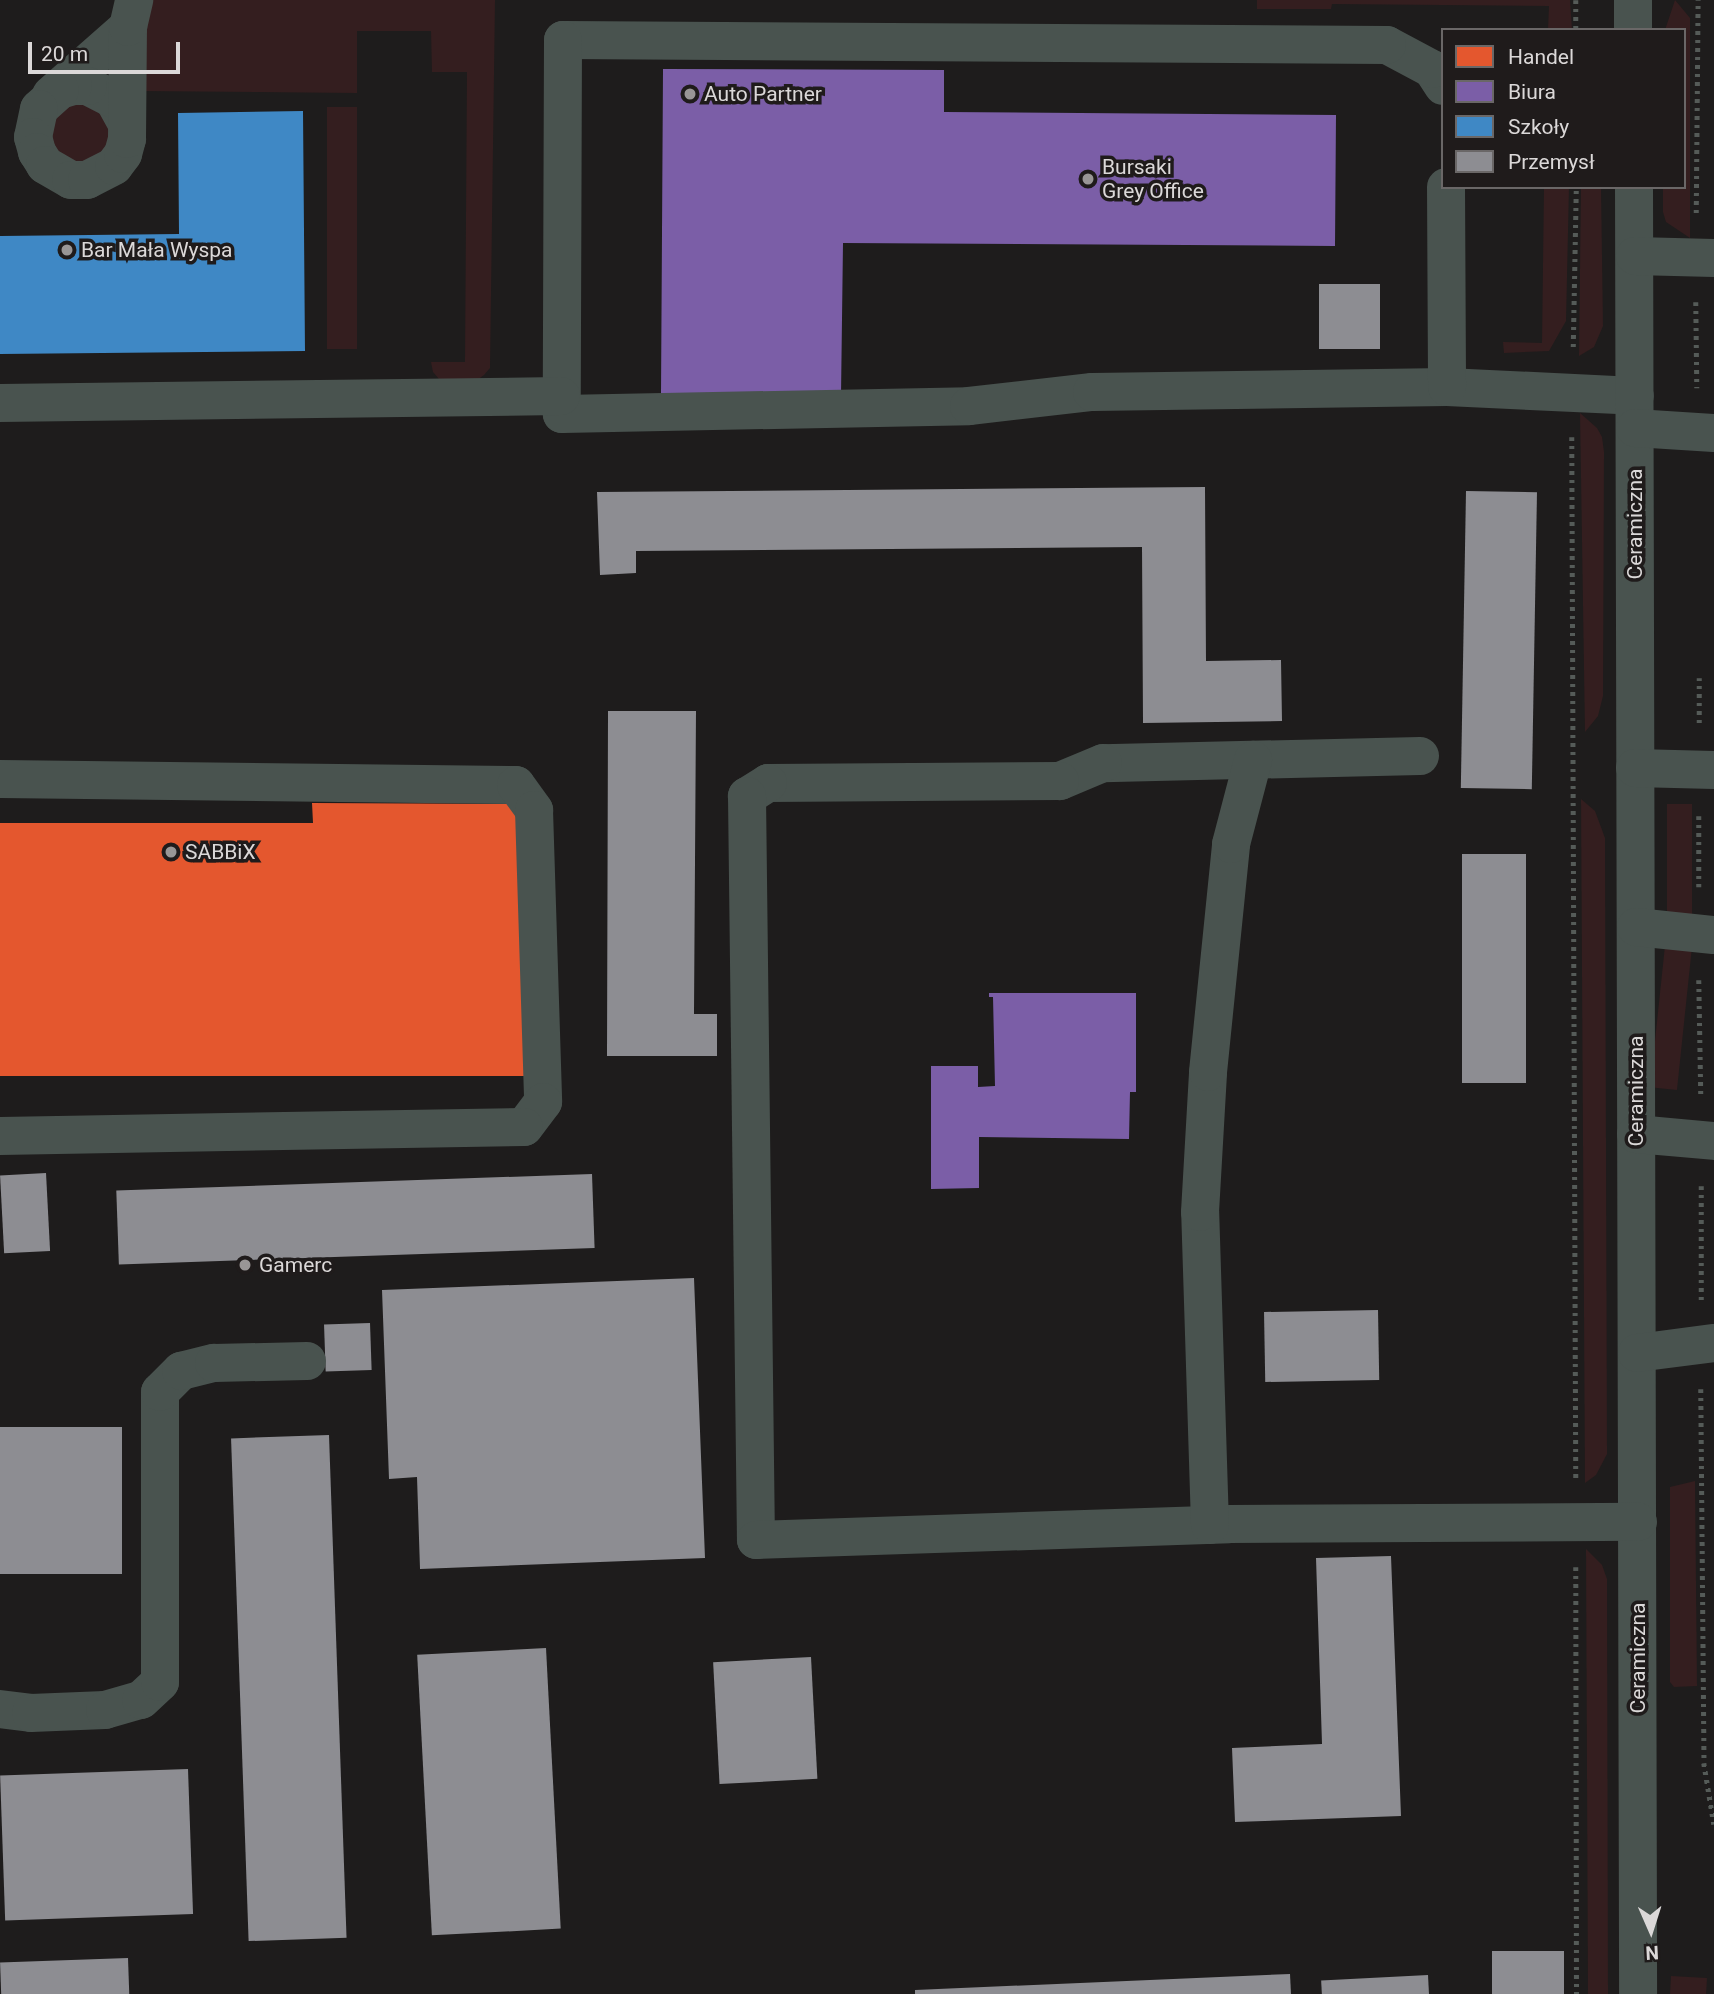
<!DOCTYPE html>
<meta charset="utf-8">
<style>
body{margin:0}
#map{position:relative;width:1714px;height:1994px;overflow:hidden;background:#1e1c1c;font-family:Roboto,sans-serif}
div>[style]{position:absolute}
.green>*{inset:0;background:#341e1f;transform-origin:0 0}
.round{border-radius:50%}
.shops>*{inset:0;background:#e4572e}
.offices>*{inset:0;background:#7b5ea7}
.schools>*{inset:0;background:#3f88c5}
.industry>*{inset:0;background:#8d8d92;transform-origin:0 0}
.path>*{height:4.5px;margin-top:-2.25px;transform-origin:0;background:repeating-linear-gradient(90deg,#555b58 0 3.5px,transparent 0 8.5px)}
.minor>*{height:38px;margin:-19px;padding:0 19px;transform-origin:19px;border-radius:19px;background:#49534f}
.dots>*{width:19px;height:19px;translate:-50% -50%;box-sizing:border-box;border:4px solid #1f1b1b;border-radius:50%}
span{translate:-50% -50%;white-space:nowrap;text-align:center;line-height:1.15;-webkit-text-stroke:7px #1f1b1b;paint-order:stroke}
.poi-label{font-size:21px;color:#dbd8d8}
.left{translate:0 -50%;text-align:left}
.street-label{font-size:21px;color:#dbd8d8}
.legend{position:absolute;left:1441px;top:28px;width:245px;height:161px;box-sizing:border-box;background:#1f1b1b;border:2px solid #6a6767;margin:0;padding:9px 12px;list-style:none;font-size:21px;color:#dbd8d8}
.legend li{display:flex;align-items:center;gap:14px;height:35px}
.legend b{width:35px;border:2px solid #6a6767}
.north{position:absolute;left:1616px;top:1896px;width:70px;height:70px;-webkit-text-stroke:5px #1f1b1b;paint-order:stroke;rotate:177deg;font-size:19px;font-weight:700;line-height:28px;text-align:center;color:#dbd8d8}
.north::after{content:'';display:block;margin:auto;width:24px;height:32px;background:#dbd8d8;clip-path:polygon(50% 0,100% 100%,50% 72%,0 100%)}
.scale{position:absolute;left:28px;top:42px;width:152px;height:32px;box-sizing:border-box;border:4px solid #dbd8d8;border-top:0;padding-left:9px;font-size:21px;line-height:24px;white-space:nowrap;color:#dbd8d8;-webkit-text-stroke:5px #1f1b1b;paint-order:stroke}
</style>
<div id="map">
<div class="green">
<i style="clip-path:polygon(150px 0,495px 0,490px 368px,484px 375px,477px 380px,439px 379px,433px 372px,431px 362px,465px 362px,467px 72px,432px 72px,431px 31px,357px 31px,357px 93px,138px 91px)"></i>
<i style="clip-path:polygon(1257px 0,1570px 0,1572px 30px,1548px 30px,1549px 6px,1332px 4px,1331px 9px,1257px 9px)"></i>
<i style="clip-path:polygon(1675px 0,1690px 18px,1690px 238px,1666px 222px,1663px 212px,1663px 187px,1684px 187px,1684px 30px,1665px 30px)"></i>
<i class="round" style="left:51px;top:104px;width:58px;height:58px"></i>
<i style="left:327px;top:107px;width:30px;height:242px"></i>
<i style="clip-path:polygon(1544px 187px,1569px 187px,1566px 321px,1549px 351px,1504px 353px,1503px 342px,1542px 343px)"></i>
<i style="clip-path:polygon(1581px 187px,1601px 187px,1603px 326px,1594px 347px,1579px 356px)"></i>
<i style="clip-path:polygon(1580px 413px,1597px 428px,1602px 437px,1604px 452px,1603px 696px,1598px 716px,1585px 732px)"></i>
<i style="clip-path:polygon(1581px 799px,1595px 811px,1605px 838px,1607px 1454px,1596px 1475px,1585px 1483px)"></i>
<i style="left:1667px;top:804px;width:25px;height:110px"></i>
<i style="left:1666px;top:936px;width:27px;height:152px;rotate:6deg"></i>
<i style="clip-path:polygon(1695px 1481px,1697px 1686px,1674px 1687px,1670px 1682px,1670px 1487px)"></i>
<i style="clip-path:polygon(1586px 1549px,1602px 1565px,1607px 1579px,1608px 1994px,1588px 1994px)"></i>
<i style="left:1671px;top:1976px;width:36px;height:18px;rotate:3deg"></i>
</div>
<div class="shops">
<i style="clip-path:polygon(312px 803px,529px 804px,528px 1076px,0 1076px,0 823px,313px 823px)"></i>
</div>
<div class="offices">
<i style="clip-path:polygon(663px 69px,944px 70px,944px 112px,1336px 115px,1335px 246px,843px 243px,841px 396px,661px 395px)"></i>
<i style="clip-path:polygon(989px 993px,1136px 993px,1136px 1092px,1130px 1092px,1129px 1139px,979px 1137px,979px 1188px,931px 1189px,931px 1066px,978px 1066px,978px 1087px,995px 1086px,993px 997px,989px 997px)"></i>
</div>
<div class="schools">
<i style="clip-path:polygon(303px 111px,305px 351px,0 354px,0 236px,179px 234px,178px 113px)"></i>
</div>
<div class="industry">
<i style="left:1319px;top:284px;width:61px;height:65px"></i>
<i style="clip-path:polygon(1205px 487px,1206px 661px,1281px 660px,1282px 721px,1143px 723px,1142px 547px,636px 551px,636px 573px,600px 575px,597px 492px)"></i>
<i style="left:1466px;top:491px;width:71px;height:297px;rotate:1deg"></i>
<i style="clip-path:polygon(608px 711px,696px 711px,694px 1014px,717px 1014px,717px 1056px,607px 1056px)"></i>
<i style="left:1462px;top:854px;width:64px;height:229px"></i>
<i style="left:46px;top:1173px;width:78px;height:46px;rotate:87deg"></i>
<i style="left:592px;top:1174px;width:74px;height:476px;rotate:88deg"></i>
<i style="clip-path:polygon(694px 1278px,705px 1558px,420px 1569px,417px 1477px,389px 1479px,382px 1290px)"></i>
<i style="left:1378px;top:1310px;width:70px;height:114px;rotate:89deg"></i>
<i style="left:370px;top:1323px;width:47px;height:46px;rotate:88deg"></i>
<i style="left:122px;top:1427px;width:147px;height:122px;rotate:90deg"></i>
<i style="left:329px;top:1435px;width:503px;height:98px;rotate:88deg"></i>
<i style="clip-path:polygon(1391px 1556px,1401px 1816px,1235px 1822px,1232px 1748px,1322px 1744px,1316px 1558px)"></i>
<i style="left:546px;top:1648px;width:281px;height:129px;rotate:87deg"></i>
<i style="left:811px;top:1657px;width:122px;height:98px;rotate:87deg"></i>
<i style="left:188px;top:1769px;width:145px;height:188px;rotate:88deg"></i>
<i style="left:1492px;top:1951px;width:72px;height:43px"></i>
<i style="left:128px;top:1958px;width:36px;height:128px;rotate:88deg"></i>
<i style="clip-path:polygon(1290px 1974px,1291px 1994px,915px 1994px,915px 1990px)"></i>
<i style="left:1428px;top:1975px;width:19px;height:107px;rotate:87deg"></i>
</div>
<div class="path">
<i style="left:1576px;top:0;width:30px;rotate:90deg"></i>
<i style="left:1696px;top:213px;width:213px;rotate:-89.5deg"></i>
<i style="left:1696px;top:302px;width:86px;rotate:89.3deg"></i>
<i style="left:1573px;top:347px;width:160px;rotate:-88.9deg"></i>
<i style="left:1572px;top:437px;width:1041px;rotate:89.78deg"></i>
<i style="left:1699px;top:723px;width:45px;rotate:-90deg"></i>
<i style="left:1699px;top:816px;width:71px;rotate:90deg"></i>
<i style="left:1699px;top:980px;width:114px;rotate:89deg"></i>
<i style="left:1701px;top:1300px;width:114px;rotate:-90deg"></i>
<i style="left:1701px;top:1389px;width:374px;rotate:89.5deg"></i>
<i style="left:1704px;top:1763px;width:62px;rotate:80.7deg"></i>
<i style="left:1576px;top:1567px;width:427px;rotate:89.9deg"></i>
</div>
<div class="minor">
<i style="left:1633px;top:0;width:30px;rotate:90deg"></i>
<i style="left:1443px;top:86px;width:20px;rotate:-123deg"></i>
<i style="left:1432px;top:69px;width:51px;rotate:-151.9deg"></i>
<i style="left:1387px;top:45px;width:824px;rotate:-179.65deg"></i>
<i style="left:563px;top:40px;width:374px;rotate:90.2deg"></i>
<i style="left:562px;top:414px;width:407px;rotate:-1.1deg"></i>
<i style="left:969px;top:406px;width:124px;rotate:-6.5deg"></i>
<i style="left:1092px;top:392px;width:355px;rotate:-0.8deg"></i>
<i style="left:1447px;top:387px;width:188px;rotate:2.7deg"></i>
<i style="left:51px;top:95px;width:103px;rotate:-41.4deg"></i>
<i style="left:127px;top:124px;width:29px;rotate:-119deg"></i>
<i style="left:113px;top:99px;width:28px;rotate:-153deg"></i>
<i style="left:88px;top:86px;width:15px;rotate:180deg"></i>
<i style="left:73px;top:86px;width:14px;rotate:163deg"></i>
<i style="left:60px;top:90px;width:28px;rotate:138deg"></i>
<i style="left:39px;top:109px;width:29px;rotate:102deg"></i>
<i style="left:33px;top:137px;width:16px;rotate:75deg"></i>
<i style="left:37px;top:152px;width:15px;rotate:58deg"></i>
<i style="left:45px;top:165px;width:30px;rotate:30deg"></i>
<i style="left:71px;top:180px;width:16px"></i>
<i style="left:87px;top:180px;width:30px;rotate:-27deg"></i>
<i style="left:114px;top:166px;width:15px;rotate:-53deg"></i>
<i style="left:123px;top:154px;width:16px;rotate:-75deg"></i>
<i style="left:127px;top:139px;width:112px;rotate:-89.5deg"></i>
<i style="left:128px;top:27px;width:28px;rotate:-77deg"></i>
<i style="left:1446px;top:187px;width:200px;rotate:89.7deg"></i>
<i style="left:1634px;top:187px;width:1807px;rotate:89.87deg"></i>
<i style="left:1635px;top:256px;width:79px;rotate:1.5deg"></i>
<i style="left:0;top:403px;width:561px;rotate:-0.71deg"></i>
<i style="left:1635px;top:428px;width:79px;rotate:3.6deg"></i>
<i style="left:1420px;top:756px;width:317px;rotate:178.7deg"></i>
<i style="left:1103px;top:763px;width:47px;rotate:157.3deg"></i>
<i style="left:1060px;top:781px;width:292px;rotate:179.6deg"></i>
<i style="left:768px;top:783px;width:25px;rotate:148deg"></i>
<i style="left:747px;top:796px;width:744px;rotate:89.31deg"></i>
<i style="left:756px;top:1540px;width:473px;rotate:-1.9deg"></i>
<i style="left:1229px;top:1524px;width:409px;rotate:-0.3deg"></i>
<i style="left:1635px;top:768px;width:79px;rotate:1.5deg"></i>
<i style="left:0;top:779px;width:516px;rotate:0.67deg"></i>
<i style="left:516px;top:785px;width:31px;rotate:54deg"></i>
<i style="left:534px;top:810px;width:292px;rotate:88.2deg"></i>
<i style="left:543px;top:1102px;width:31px;rotate:127deg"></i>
<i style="left:524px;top:1127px;width:524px;rotate:179.02deg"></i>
<i style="left:1636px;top:927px;width:78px;rotate:5.9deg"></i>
<i style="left:1636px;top:1134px;width:78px;rotate:5.1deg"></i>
<i style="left:1637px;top:1353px;width:78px;rotate:-7.4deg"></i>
<i style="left:1210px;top:1525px;width:313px;rotate:-91.8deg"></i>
<i style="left:1200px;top:1212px;width:140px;rotate:-86.7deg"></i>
<i style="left:1208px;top:1072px;width:229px;rotate:-84.2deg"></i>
<i style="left:1231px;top:844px;width:87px;rotate:-75.3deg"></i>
<i style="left:0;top:1709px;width:31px;rotate:7deg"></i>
<i style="left:31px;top:1713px;width:74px;rotate:-2.3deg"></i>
<i style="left:105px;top:1710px;width:37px;rotate:-16deg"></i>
<i style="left:141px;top:1700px;width:26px;rotate:-43deg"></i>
<i style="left:160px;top:1682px;width:290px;rotate:-90deg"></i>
<i style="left:160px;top:1392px;width:30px;rotate:-45deg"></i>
<i style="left:181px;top:1371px;width:34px;rotate:-14deg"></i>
<i style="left:214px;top:1363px;width:93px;rotate:-1.2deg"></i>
</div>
<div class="dots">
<i style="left:690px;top:94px;background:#999696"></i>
<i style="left:1088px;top:179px;background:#999696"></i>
<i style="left:67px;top:250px;background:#999696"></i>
<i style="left:171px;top:852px;background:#999696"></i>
<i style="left:245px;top:1265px;background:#999696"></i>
</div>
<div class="poi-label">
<span class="left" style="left:704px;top:94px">Auto Partner</span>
<span class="left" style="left:1102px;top:179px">Bursaki<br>Grey Office</span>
<span class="left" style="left:81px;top:250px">Bar Mała Wyspa</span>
<span class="left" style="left:185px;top:852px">SABBiX</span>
<span class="left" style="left:259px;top:1265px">Gamerc</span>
</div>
<div class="street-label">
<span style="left:1635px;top:524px;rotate:-90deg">Ceramiczna</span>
<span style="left:1636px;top:1091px;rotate:-90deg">Ceramiczna</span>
<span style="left:1638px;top:1658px;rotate:-90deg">Ceramiczna</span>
</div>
<ul class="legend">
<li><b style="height:19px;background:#e4572e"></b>Handel</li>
<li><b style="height:19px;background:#7b5ea7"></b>Biura</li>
<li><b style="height:19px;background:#3f88c5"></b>Szkoły</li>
<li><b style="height:19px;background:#8d8d92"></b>Przemysł</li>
</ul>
<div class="north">N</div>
<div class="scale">20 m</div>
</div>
